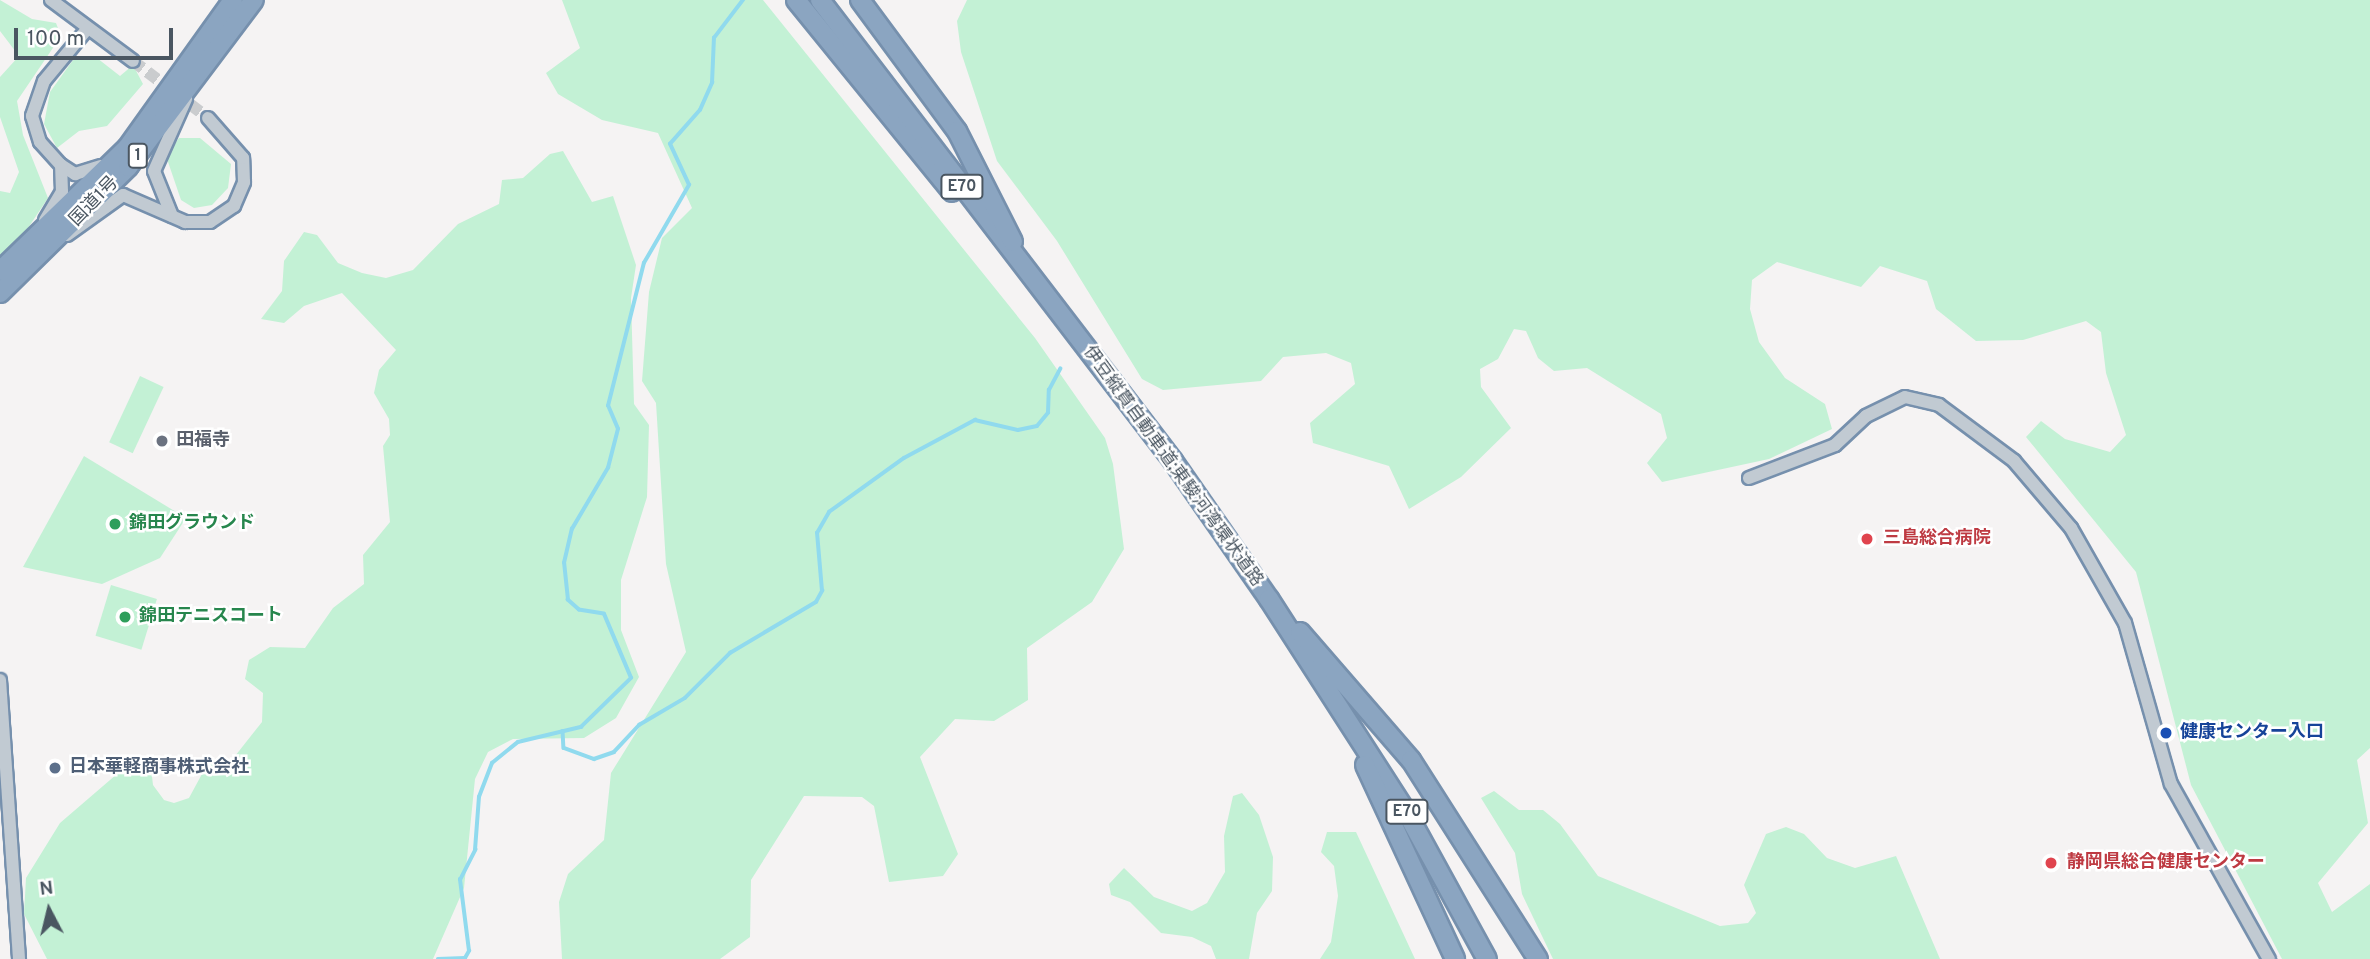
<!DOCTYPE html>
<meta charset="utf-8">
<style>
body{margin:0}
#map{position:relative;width:2370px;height:959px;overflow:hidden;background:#f5f3f3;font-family:Overpass,"Noto Sans JP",sans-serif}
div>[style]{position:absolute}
.green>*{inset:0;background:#c3f1d5;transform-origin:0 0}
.stream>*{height:3.5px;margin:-1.75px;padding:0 1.75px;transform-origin:1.75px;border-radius:1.75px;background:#90daee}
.minor-tunnel>*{height:12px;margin-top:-6px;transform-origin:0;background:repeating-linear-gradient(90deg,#caccce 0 12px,transparent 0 18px)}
.roads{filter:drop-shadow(2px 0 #7690ad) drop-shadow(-2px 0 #7690ad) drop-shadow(0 2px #7690ad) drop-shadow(0 -2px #7690ad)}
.minor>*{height:12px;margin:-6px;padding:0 6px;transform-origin:6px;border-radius:6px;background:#c1cad2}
.highway>*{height:18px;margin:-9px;padding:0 9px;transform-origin:9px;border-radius:9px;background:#8ba5c1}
.dots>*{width:19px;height:19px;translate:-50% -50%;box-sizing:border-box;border:4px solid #fff;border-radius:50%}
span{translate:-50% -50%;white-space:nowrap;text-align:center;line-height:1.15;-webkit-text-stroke:5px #fff;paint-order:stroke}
.shield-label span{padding:2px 5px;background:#fff;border:2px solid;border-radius:5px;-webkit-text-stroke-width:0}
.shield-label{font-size:16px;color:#4a5661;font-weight:700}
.street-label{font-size:18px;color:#4a5661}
.worship-label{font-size:18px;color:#5b616d;font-weight:700}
.left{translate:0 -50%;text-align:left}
.leisure-label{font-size:18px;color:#27864d;font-weight:700}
.health-label{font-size:18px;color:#be3a42;font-weight:700}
.transit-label{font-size:18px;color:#164399;font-weight:700}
.service-label{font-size:18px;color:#4e5e75;font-weight:700}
.north{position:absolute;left:14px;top:875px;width:70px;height:70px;-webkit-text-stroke:5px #fff;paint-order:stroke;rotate:353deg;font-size:19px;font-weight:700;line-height:28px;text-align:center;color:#4a5661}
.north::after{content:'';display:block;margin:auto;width:24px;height:32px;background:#4a5661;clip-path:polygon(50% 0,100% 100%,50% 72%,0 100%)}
.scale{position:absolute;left:14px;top:28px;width:159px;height:32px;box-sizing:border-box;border:4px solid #4a5661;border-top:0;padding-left:9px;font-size:21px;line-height:24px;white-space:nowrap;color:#4a5661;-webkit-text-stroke:5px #fff;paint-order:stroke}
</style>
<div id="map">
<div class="green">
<i style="clip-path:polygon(0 0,32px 19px,56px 23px,61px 36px,17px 101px,23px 135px,48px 198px,20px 240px,0 256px,0 191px,10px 193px,19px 172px,0 117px,0 77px,19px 56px,0 31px)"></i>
<i style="clip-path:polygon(562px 0,763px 0,1035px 338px,1105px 438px,1113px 464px,1124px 549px,1092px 602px,1027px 648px,1028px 700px,994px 721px,955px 719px,920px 757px,958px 854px,943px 876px,889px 882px,874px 806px,862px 797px,804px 796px,751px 880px,750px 937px,720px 959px,562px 959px,559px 902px,568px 874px,604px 840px,611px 773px,686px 652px,666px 564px,656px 403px,642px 381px,649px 292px,662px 238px,692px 208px,658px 133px,602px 120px,558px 94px,546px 73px,580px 48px)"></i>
<i style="clip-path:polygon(967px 0,2370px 0,2370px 748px,2357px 760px,2368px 823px,2318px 883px,2332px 912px,2370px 884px,2370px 959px,2282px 959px,2191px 785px,2136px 572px,2026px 437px,2041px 421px,2065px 439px,2110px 452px,2126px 435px,2106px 373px,2101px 332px,2086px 321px,2023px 340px,1976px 341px,1936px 309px,1927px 281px,1880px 266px,1861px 287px,1777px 262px,1752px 280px,1750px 309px,1759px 342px,1785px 378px,1825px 404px,1832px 429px,1769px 459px,1662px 482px,1647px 463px,1667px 438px,1661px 414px,1587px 368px,1554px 371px,1538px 358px,1526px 331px,1514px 329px,1498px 359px,1480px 369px,1481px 387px,1511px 428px,1461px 477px,1409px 509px,1389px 466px,1313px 443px,1310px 423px,1355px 384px,1351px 363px,1326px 353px,1283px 357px,1261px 381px,1163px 390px,1142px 379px,1057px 241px,997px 161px,961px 52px,957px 21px)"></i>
<i style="clip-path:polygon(97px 58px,120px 76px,133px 65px,143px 84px,107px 126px,79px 131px,57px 148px,44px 124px,50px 92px,73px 60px)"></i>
<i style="clip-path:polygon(179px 138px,200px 138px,231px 164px,228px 188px,212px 205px,194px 208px,181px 200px,166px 156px)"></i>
<i style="clip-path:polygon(563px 151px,592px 202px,613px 196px,636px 265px,631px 298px,634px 404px,649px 425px,647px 497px,621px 580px,621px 630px,639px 677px,616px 718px,584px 738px,513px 739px,488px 752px,475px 779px,464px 888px,433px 959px,47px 959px,24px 914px,26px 878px,60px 823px,117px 774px,137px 765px,151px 768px,153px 785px,164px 800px,174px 803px,189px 798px,209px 761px,224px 770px,262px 722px,263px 693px,245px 679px,249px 660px,270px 647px,305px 648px,333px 608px,364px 584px,363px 555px,390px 522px,383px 446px,390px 435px,389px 419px,374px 393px,379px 370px,396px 350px,342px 293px,304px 306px,284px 323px,261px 319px,282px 291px,284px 261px,304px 232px,317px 235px,338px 263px,362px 273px,386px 278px,413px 270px,458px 224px,499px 204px,502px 180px,523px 178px,550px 154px)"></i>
<i style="left:140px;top:376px;width:26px;height:73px;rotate:25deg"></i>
<i style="clip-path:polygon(84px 456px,186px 518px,160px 558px,102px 584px,23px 567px)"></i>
<i style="left:111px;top:585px;width:48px;height:53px;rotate:17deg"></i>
<i style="clip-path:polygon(1494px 791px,1519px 810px,1543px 810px,1560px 824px,1598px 876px,1720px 926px,1748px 923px,1756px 913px,1744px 885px,1766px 834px,1786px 827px,1804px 834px,1827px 858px,1855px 868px,1896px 856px,1940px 959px,1553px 959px,1522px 894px,1515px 853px,1481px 798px)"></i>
<i style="clip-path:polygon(1242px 793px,1259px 815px,1273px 857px,1272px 891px,1257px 913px,1249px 959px,1216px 959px,1211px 946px,1192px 937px,1161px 933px,1130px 902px,1111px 895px,1109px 884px,1124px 868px,1154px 897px,1192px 911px,1207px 903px,1225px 872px,1224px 836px,1233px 796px)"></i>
<i style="clip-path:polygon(1327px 832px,1356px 832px,1415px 959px,1320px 959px,1331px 942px,1338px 896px,1334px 866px,1321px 852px)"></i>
</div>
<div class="stream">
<i style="left:563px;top:731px;width:17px;rotate:87deg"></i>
<i style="left:564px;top:748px;width:32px;rotate:20deg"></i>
<i style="left:594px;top:759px;width:21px;rotate:-19deg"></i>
<i style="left:614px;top:752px;width:37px;rotate:-47deg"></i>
<i style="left:639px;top:725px;width:53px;rotate:-30.4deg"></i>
<i style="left:685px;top:698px;width:64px;rotate:-45deg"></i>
<i style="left:730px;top:653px;width:100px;rotate:-30.7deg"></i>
<i style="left:816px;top:602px;width:13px;rotate:-61deg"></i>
<i style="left:822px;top:591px;width:58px;rotate:-94.9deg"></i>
<i style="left:817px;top:533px;width:24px;rotate:-60deg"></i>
<i style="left:829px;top:512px;width:92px;rotate:-35.8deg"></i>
<i style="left:904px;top:458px;width:81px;rotate:-28.2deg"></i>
<i style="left:975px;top:420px;width:44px;rotate:13.1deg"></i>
<i style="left:1018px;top:430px;width:19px;rotate:-12deg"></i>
<i style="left:1037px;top:426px;width:17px;rotate:-50deg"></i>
<i style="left:1048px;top:413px;width:23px;rotate:-88deg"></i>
<i style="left:1049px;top:390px;width:24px;rotate:-62deg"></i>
<i style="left:438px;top:959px;width:27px;rotate:-2deg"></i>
<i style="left:465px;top:958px;width:8px;rotate:-60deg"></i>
<i style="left:469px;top:951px;width:72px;rotate:-97.2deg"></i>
<i style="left:460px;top:880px;width:34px;rotate:-63deg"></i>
<i style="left:475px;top:850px;width:53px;rotate:-85.7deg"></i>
<i style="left:479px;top:797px;width:36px;rotate:-69deg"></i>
<i style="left:492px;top:763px;width:33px;rotate:-39deg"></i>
<i style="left:518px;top:742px;width:65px;rotate:-13.4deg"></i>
<i style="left:581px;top:727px;width:70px;rotate:-44.4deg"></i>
<i style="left:631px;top:678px;width:69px;rotate:-112.9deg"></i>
<i style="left:604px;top:614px;width:25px;rotate:-171deg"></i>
<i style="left:579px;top:610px;width:15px;rotate:-138deg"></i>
<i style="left:568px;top:600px;width:37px;rotate:-96deg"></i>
<i style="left:564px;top:563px;width:35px;rotate:-77deg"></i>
<i style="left:572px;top:529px;width:71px;rotate:-59.5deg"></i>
<i style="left:608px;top:468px;width:40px;rotate:-75.6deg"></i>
<i style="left:618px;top:429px;width:25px;rotate:-113deg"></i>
<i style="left:608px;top:406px;width:147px;rotate:-75.9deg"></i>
<i style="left:644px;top:263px;width:90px;rotate:-60deg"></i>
<i style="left:689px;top:185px;width:45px;rotate:-114.9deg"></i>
<i style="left:670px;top:144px;width:45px;rotate:-48.6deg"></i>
<i style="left:700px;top:110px;width:30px;rotate:-66deg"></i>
<i style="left:712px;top:83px;width:45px;rotate:-87.5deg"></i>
<i style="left:714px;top:38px;width:48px;rotate:-52.7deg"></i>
</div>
<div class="minor-tunnel">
<i style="left:133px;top:61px;width:94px;rotate:37.2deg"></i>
</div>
<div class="roads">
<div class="minor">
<i style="left:51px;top:0;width:102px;rotate:36.6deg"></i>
<i style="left:88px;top:28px;width:69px;rotate:129.7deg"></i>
<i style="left:44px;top:81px;width:37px;rotate:109deg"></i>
<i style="left:32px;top:116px;width:27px;rotate:73deg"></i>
<i style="left:40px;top:142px;width:31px;rotate:48deg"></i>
<i style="left:61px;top:165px;width:17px;rotate:33deg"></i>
<i style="left:75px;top:174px;width:27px;rotate:-17deg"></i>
<i style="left:172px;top:216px;width:48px;rotate:-111.8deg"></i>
<i style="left:154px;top:171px;width:79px;rotate:-66deg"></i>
<i style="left:45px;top:220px;width:33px;rotate:-59deg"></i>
<i style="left:62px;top:192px;width:27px;rotate:-92deg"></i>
<i style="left:67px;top:235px;width:69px;rotate:-35.5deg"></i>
<i style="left:123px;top:195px;width:68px;rotate:23.5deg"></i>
<i style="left:185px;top:222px;width:25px"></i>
<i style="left:210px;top:222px;width:29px;rotate:-34deg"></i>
<i style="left:234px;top:206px;width:26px;rotate:-67deg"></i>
<i style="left:244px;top:182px;width:24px;rotate:-92deg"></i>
<i style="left:243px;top:158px;width:53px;rotate:-131.2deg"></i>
<i style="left:1749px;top:478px;width:92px;rotate:-21deg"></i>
<i style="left:1835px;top:445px;width:42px;rotate:-43.1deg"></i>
<i style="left:1866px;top:416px;width:43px;rotate:-26deg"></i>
<i style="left:1905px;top:397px;width:35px;rotate:13deg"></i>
<i style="left:1939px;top:405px;width:94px;rotate:36.7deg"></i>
<i style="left:2014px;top:461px;width:88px;rotate:49.6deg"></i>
<i style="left:2071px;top:528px;width:109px;rotate:60.4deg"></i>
<i style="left:2125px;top:623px;width:167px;rotate:74.1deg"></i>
<i style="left:2171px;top:784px;width:201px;rotate:60.8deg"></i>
<i style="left:0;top:680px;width:280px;rotate:86.1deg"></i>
</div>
<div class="highway">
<i style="left:796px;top:0;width:247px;rotate:50.9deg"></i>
<i style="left:820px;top:0;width:581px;rotate:52.56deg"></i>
<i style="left:1173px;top:461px;width:168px;rotate:55.2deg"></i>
<i style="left:1269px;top:599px;width:257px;rotate:57.2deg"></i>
<i style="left:1408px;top:815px;width:164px;rotate:61.3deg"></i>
<i style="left:860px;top:0;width:163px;rotate:53.5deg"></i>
<i style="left:957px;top:131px;width:124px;rotate:63.2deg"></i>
<i style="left:0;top:271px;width:177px;rotate:-44.1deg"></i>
<i style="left:127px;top:148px;width:182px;rotate:-54.4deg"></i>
<i style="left:0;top:293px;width:180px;rotate:-44.5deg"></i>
<i style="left:128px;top:167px;width:209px;rotate:-53deg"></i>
<i style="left:1300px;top:632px;width:169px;rotate:49.1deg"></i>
<i style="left:1411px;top:760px;width:236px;rotate:57.5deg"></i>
<i style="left:1365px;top:765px;width:214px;rotate:65.1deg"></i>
</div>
</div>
<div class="dots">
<i style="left:162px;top:441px;background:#6b7280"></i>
<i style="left:115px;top:524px;background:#2e9e5b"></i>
<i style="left:1867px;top:539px;background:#e0444e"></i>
<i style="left:125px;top:617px;background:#2e9e5b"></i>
<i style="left:2166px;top:733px;background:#1a4fb4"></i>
<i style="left:55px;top:768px;background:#5c6f8a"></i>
<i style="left:2051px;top:863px;background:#e0444e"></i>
</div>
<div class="shield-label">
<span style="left:138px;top:156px">1</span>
<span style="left:962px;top:187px">E70</span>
<span style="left:1407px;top:812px">E70</span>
</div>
<div class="street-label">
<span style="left:95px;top:202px;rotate:-46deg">国道1号</span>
<span style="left:1172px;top:467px;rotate:54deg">伊豆縦貫自動車道;東駿河湾環状道路</span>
</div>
<div class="worship-label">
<span class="left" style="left:176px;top:441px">田福寺</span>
</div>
<div class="leisure-label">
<span class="left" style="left:129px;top:524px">錦田グラウンド</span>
<span class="left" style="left:139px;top:617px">錦田テニスコート</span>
</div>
<div class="health-label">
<span class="left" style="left:1883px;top:539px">三島総合病院</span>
<span class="left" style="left:2067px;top:863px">静岡県総合健康センター</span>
</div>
<div class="transit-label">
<span class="left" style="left:2180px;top:733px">健康センター入口</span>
</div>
<div class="service-label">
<span class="left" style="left:69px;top:768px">日本華軽商事株式会社</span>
</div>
<div class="north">N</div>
<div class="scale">100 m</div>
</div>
